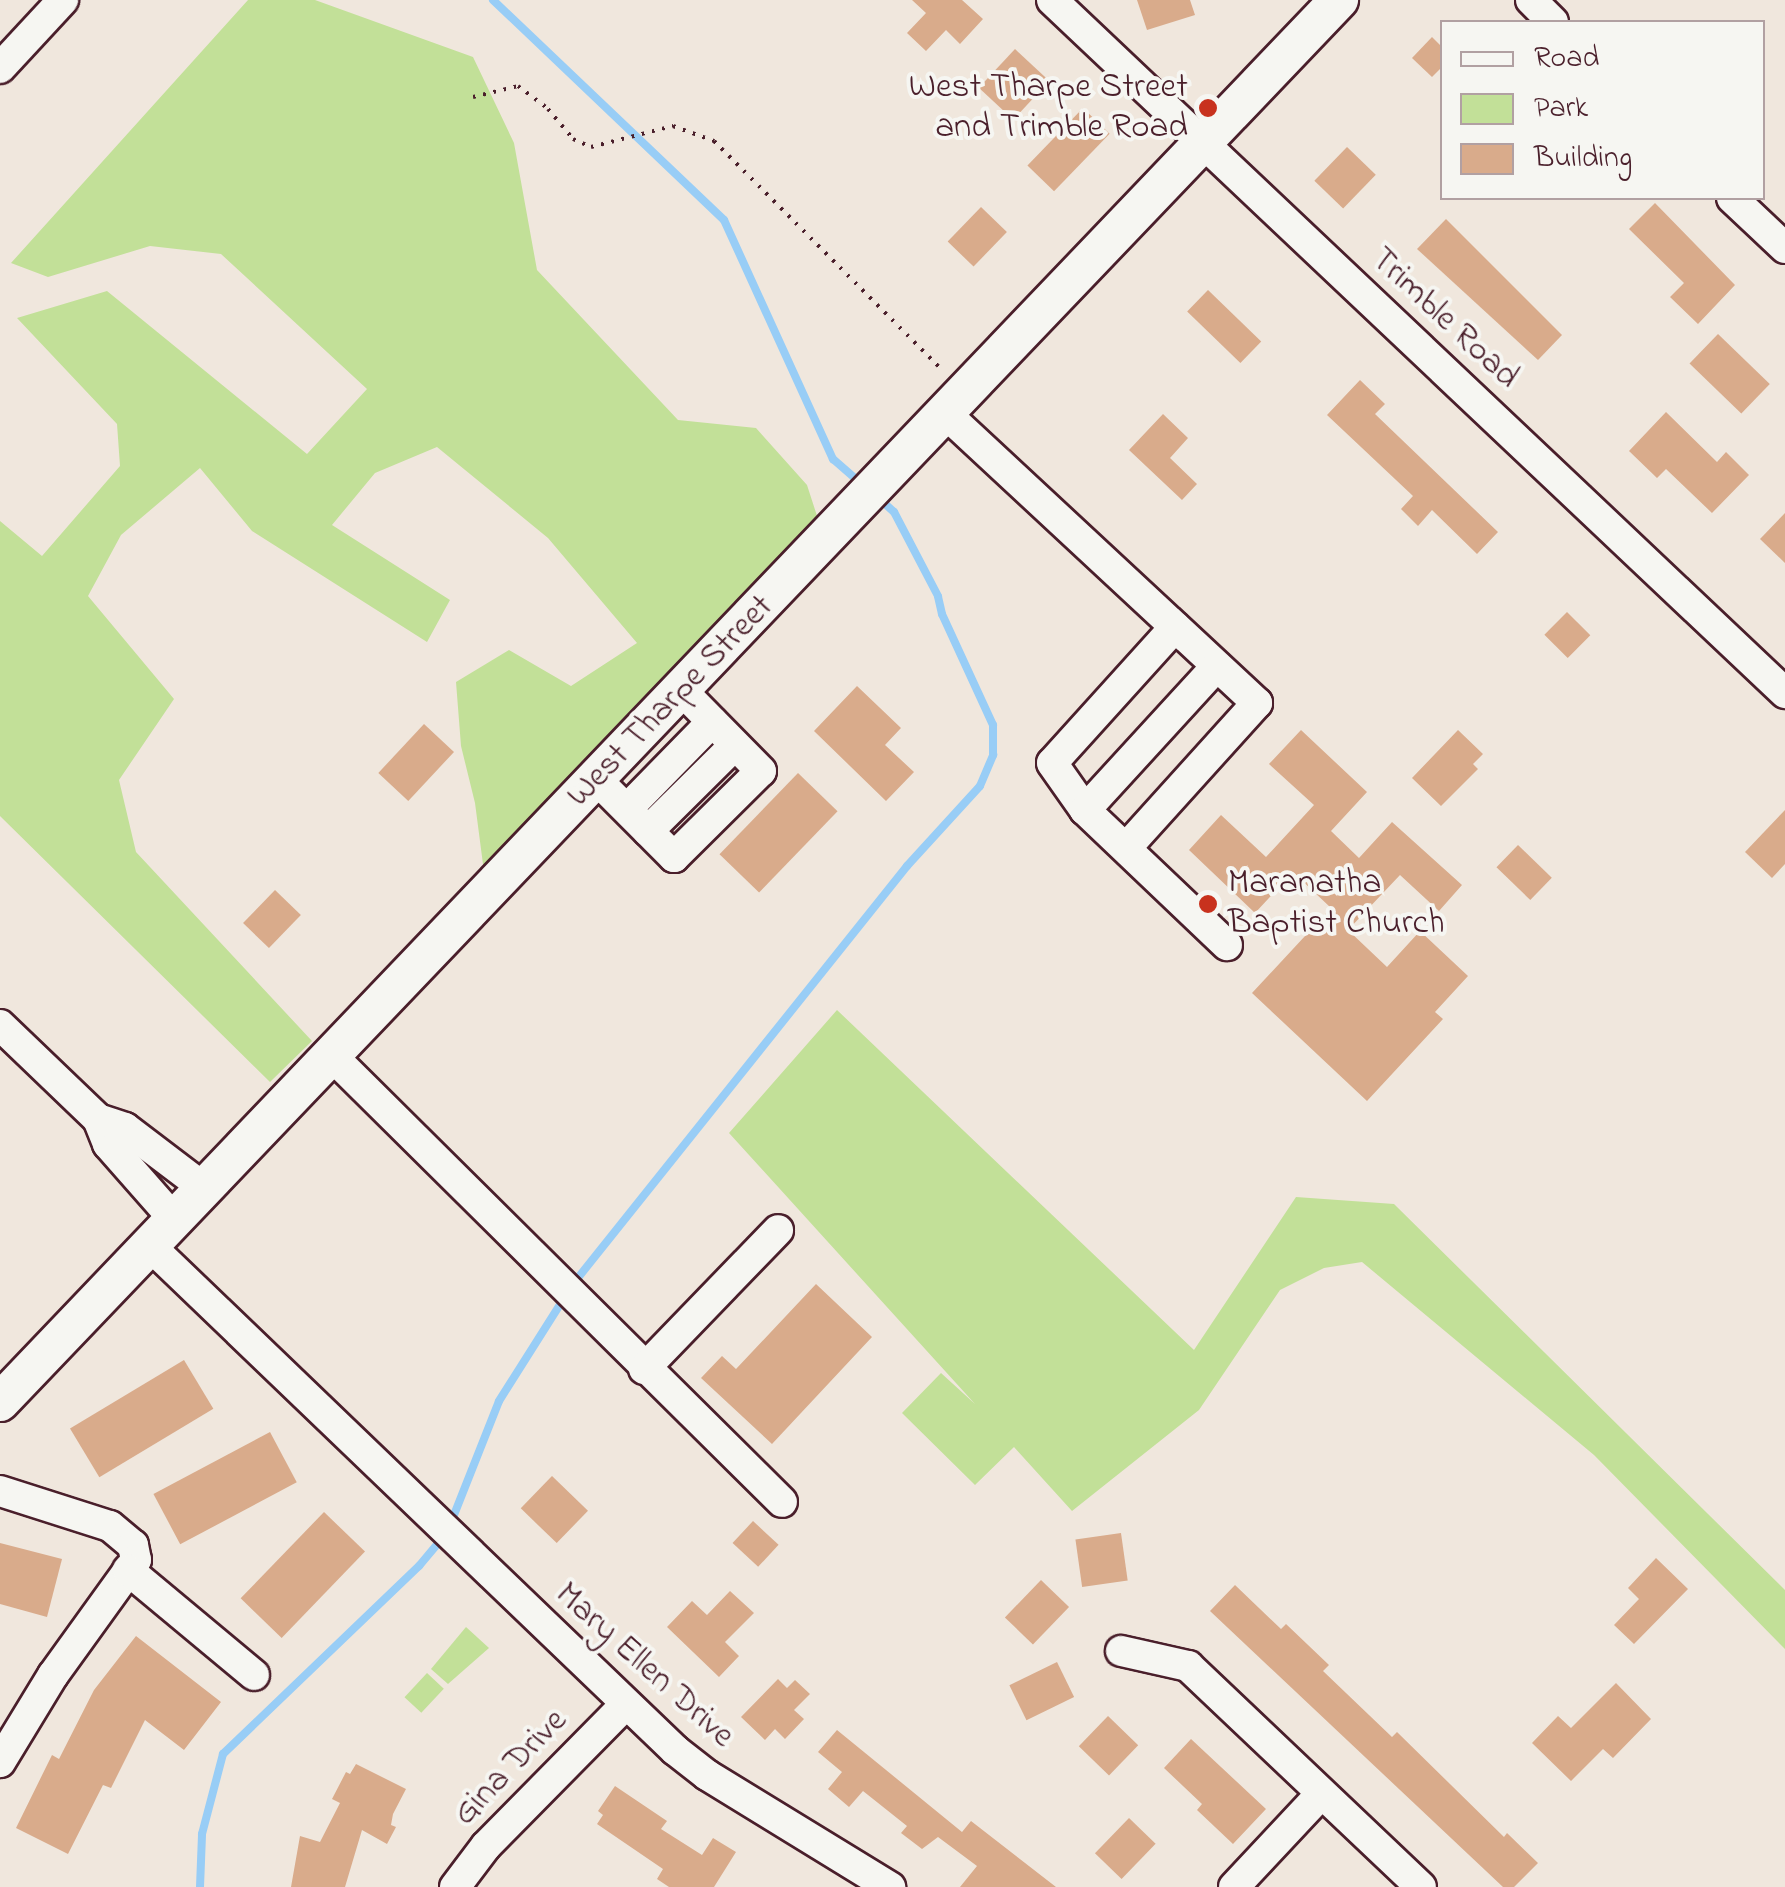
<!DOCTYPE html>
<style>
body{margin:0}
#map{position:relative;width:1785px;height:1887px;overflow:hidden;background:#f0e7dd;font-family:"Indie Flower",sans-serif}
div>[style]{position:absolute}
.green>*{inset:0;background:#c2e098;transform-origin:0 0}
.stream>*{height:8px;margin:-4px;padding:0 4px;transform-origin:4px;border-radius:4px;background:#98cdf6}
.building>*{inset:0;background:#d9ab8b;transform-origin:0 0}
.path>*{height:4px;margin-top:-2px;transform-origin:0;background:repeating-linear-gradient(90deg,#4a1f2b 0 2.5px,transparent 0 10.5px)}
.roads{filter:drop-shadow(2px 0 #4a1f2b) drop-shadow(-2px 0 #4a1f2b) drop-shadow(0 2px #4a1f2b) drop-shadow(0 -2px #4a1f2b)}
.minor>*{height:30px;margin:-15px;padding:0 15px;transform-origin:15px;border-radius:15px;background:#f6f6f2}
.major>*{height:38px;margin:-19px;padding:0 19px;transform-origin:19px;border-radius:19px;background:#f6f6f2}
.dots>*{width:28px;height:28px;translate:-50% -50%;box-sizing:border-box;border:5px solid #f6f6f2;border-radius:50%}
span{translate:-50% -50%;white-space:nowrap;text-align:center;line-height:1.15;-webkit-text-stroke:8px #f6f6f2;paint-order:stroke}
.poi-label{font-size:35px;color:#4a1f2b}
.right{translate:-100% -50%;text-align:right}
.left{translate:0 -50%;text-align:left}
.street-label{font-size:35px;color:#4a1f2b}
.legend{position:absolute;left:1440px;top:20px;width:325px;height:180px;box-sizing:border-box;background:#f6f6f2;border:2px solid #b1a0a2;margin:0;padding:12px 18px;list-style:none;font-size:30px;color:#4a1f2b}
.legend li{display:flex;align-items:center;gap:20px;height:50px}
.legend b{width:50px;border:2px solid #b1a0a2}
</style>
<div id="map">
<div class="green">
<i style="clip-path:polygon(248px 0,315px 0,473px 57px,514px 143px,537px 270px,678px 420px,756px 428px,807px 485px,819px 522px,484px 872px,475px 803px,461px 746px,456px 682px,509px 650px,571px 686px,637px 643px,548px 538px,437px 447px,375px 473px,332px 525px,450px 600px,427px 642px,252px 531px,200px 468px,121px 535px,88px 596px,174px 699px,119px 780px,136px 852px,312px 1041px,270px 1082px,0 816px,0 521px,42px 556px,120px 466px,117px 424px,17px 318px,107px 291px,307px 454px,367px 389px,221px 254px,150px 246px,48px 277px,11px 263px)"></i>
<i style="clip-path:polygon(837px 1010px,1194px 1350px,1296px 1197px,1394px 1204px,1785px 1590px,1785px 1649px,1594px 1455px,1362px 1262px,1324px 1268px,1280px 1290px,1199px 1410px,1072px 1511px,1014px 1447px,975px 1485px,902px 1413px,941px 1373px,975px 1404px,729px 1133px)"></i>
<i style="clip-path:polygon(466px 1627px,489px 1648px,448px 1684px,431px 1669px)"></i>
<i style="left:427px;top:1673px;width:23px;height:33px;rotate:43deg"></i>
</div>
<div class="stream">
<i style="left:493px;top:0;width:319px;rotate:43.6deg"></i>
<i style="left:724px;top:220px;width:263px;rotate:65.5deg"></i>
<i style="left:833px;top:459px;width:33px;rotate:41deg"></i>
<i style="left:577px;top:1279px;width:529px;rotate:-51.37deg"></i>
<i style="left:907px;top:866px;width:108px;rotate:-47.6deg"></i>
<i style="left:980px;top:786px;width:34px;rotate:-67deg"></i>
<i style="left:993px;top:755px;width:30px;rotate:-90deg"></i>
<i style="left:993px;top:725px;width:122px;rotate:-114.7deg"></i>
<i style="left:942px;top:614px;width:18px;rotate:-103deg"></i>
<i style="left:938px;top:596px;width:95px;rotate:-117.6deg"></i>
<i style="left:894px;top:512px;width:13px;rotate:-138deg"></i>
<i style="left:450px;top:1525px;width:133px;rotate:-68.4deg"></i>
<i style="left:499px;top:1401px;width:112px;rotate:-57.7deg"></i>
<i style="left:200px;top:1887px;width:53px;rotate:-87.8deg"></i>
<i style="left:202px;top:1834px;width:83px;rotate:-75.3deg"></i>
<i style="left:223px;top:1754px;width:272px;rotate:-43.8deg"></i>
<i style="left:419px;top:1566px;width:38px;rotate:-50deg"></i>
</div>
<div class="building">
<i style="clip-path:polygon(912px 0,962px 0,983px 19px,960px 44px,946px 30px,926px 51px,907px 33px,926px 13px)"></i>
<i style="clip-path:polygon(1137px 0,1190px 0,1195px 15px,1147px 30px)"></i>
<i style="clip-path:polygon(1432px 37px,1442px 47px,1442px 67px,1432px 77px,1412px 58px)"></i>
<i style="left:1015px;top:49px;width:47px;height:53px;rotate:43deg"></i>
<i style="left:1083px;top:108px;width:37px;height:80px;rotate:44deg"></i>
<i style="left:1347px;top:147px;width:40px;height:47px;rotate:44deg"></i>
<i style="clip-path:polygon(1655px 203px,1735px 285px,1698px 324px,1670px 297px,1684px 283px,1629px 229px)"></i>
<i style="left:981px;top:207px;width:36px;height:48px;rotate:44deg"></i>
<i style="clip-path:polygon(1446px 219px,1562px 335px,1538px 360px,1417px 249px)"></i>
<i style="left:1208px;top:290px;width:74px;height:30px;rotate:44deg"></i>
<i style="left:1718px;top:334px;width:72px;height:41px;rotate:44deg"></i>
<i style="clip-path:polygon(1360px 380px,1385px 404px,1375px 414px,1498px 532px,1477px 554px,1432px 510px,1418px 526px,1401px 509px,1413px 496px,1327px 415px)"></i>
<i style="clip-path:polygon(1666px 412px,1717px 462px,1726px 452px,1749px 475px,1712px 513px,1666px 469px,1657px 478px,1629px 451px)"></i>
<i style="clip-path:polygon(1163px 414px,1188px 438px,1170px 458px,1197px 484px,1182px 500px,1129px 450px)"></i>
<i style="clip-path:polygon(1785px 513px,1785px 563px,1760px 539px)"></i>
<i style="left:1567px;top:612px;width:33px;height:32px;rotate:45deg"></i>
<i style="clip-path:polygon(857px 686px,901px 728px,885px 745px,914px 772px,886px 801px,814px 731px)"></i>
<i style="left:424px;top:724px;width:41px;height:67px;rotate:43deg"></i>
<i style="clip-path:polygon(1301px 730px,1367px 792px,1331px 831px,1359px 858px,1392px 822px,1462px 885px,1439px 911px,1400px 875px,1348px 930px,1387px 967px,1420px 931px,1468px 976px,1435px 1012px,1443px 1019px,1367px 1101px,1252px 993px,1331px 908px,1293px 872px,1255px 913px,1189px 850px,1221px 815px,1266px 857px,1314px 805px,1269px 764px)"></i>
<i style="clip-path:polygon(1458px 730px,1483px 754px,1473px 764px,1478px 769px,1441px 806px,1412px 778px)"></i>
<i style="left:798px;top:773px;width:55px;height:113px;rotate:44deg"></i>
<i style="clip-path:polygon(1785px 810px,1785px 864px,1772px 878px,1745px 852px)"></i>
<i style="left:1518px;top:845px;width:47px;height:31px;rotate:44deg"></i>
<i style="left:275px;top:890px;width:36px;height:46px;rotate:44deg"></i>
<i style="clip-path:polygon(816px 1284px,872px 1337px,772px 1444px,701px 1378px,722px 1356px,736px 1369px)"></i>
<i style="left:184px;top:1360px;width:57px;height:133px;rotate:59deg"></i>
<i style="left:270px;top:1432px;width:57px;height:132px;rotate:62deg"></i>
<i style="left:552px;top:1476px;width:50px;height:45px;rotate:44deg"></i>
<i style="left:324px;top:1512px;width:57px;height:120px;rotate:44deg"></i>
<i style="left:753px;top:1521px;width:35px;height:30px;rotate:43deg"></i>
<i style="left:1121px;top:1533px;width:48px;height:46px;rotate:82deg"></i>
<i style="clip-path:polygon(0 1543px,62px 1559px,47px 1617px,0 1604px)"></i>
<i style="clip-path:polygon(1656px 1558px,1688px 1589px,1634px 1644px,1614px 1625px,1639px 1599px,1628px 1588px)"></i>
<i style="left:1041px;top:1580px;width:39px;height:52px;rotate:44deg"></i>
<i style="clip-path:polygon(1235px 1585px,1281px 1629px,1286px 1624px,1329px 1665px,1323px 1671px,1392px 1737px,1397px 1732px,1504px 1837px,1507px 1833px,1538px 1863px,1514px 1887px,1503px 1887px,1210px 1611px)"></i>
<i style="clip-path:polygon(730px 1591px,754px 1613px,725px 1642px,739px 1656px,719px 1677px,667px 1627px,692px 1601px,707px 1615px)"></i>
<i style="clip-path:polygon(136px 1636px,221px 1702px,184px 1750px,145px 1720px,111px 1788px,103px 1785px,68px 1854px,16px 1828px,52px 1755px,59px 1759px,94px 1690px)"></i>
<i style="left:1057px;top:1662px;width:39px;height:53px;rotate:64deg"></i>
<i style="clip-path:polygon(778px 1679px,787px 1688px,795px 1680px,810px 1694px,794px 1710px,804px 1719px,785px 1739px,775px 1729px,765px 1740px,741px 1717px)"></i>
<i style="clip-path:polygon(1616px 1683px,1651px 1719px,1613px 1758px,1603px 1749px,1571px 1781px,1532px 1743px,1558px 1716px,1571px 1728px)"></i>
<i style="left:1108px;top:1716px;width:42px;height:42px;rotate:44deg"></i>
<i style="clip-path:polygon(837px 1730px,962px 1832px,971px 1821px,1056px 1887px,960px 1887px,977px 1866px,938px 1837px,922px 1849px,901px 1833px,907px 1826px,863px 1791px,849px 1807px,828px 1789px,842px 1772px,818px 1752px)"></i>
<i style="clip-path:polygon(1191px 1739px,1266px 1809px,1233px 1844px,1197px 1810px,1202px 1804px,1164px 1768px)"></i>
<i style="clip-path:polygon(356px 1764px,406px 1789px,393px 1814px,391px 1825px,396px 1827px,387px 1844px,362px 1830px,345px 1887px,291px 1887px,300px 1836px,320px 1842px,340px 1803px,332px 1799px,346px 1772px,350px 1774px)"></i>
<i style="clip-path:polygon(615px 1786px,667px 1821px,661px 1829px,702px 1855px,713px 1838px,736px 1852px,714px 1887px,669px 1887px,657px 1879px,663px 1869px,597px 1824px,603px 1815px,598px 1811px)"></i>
<i style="left:1129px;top:1818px;width:37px;height:49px;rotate:44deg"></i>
</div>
<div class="path">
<i style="left:473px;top:97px;width:46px;rotate:-13.7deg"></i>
<i style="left:518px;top:86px;width:38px;rotate:37deg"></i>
<i style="left:548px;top:109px;width:39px;rotate:50deg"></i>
<i style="left:573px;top:139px;width:20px;rotate:24deg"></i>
<i style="left:591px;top:147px;width:85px;rotate:-14.4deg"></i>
<i style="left:673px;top:126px;width:44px;rotate:20.1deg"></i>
<i style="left:714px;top:141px;width:322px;rotate:45.1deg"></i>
</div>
<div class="roads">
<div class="minor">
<i style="left:1052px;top:0;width:1009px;rotate:43.39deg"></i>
<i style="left:1531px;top:0;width:31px;rotate:45deg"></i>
<i style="left:0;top:68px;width:93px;rotate:-47.2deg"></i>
<i style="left:1732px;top:198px;width:73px;rotate:43.3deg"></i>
<i style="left:945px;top:413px;width:426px;rotate:42.9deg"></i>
<i style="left:1257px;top:703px;width:195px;rotate:132.1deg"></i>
<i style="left:1175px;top:627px;width:183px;rotate:132.1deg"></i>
<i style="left:1052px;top:763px;width:57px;rotate:54.9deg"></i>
<i style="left:1085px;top:810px;width:196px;rotate:43.6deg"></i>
<i style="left:597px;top:780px;width:109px;rotate:45deg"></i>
<i style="left:674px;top:857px;width:122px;rotate:-44.7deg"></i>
<i style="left:761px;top:771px;width:114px;rotate:-134.6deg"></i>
<i style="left:627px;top:809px;width:122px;rotate:-45.7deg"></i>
<i style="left:1085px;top:810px;width:195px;rotate:-47.5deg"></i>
<i style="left:648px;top:831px;width:122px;rotate:-44.7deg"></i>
<i style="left:0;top:1025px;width:136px;rotate:43.8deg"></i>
<i style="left:98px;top:1119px;width:27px;rotate:68deg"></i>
<i style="left:108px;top:1144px;width:100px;rotate:48.7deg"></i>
<i style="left:333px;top:1057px;width:632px;rotate:44.74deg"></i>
<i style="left:98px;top:1119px;width:28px;rotate:18deg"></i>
<i style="left:125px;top:1128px;width:99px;rotate:37.2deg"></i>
<i style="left:149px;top:1245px;width:729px;rotate:43.83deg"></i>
<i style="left:675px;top:1750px;width:41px;rotate:38deg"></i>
<i style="left:707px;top:1775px;width:215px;rotate:31.5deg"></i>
<i style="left:644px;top:1369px;width:193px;rotate:-46deg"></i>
<i style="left:0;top:1491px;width:115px;rotate:17.7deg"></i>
<i style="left:110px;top:1526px;width:30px;rotate:40deg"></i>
<i style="left:133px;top:1545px;width:15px;rotate:79deg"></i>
<i style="left:136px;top:1560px;width:142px;rotate:125.8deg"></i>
<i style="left:53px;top:1675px;width:102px;rotate:121.3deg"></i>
<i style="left:128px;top:1570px;width:164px;rotate:39.8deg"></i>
<i style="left:1121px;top:1651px;width:69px;rotate:12.6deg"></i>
<i style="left:1188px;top:1666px;width:321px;rotate:43.5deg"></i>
<i style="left:455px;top:1887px;width:51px;rotate:-52.9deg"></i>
<i style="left:486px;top:1846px;width:199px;rotate:-45.4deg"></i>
<i style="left:1234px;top:1887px;width:127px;rotate:-46.9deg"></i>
</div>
<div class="major">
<i style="left:0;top:1402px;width:1939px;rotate:-46.32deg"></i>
</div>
</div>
<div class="dots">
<i style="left:1208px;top:108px;background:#c8321e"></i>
<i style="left:1208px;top:904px;background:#c8321e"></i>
</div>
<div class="poi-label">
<span class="right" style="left:1188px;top:108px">West Tharpe Street<br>and Trimble Road</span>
<span class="left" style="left:1228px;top:904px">Maranatha<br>Baptist Church</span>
</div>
<div class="street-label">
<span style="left:1444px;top:319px;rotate:43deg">Trimble Road</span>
<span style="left:671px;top:702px;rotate:-46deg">West Tharpe Street</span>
<span style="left:644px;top:1666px;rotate:42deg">Mary Ellen Drive</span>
<span style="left:511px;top:1768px;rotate:-46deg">Gina Drive</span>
</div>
<ul class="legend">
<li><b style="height:12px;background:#f6f6f2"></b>Road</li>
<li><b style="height:28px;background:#c2e098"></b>Park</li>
<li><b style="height:28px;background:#d9ab8b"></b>Building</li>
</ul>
</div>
